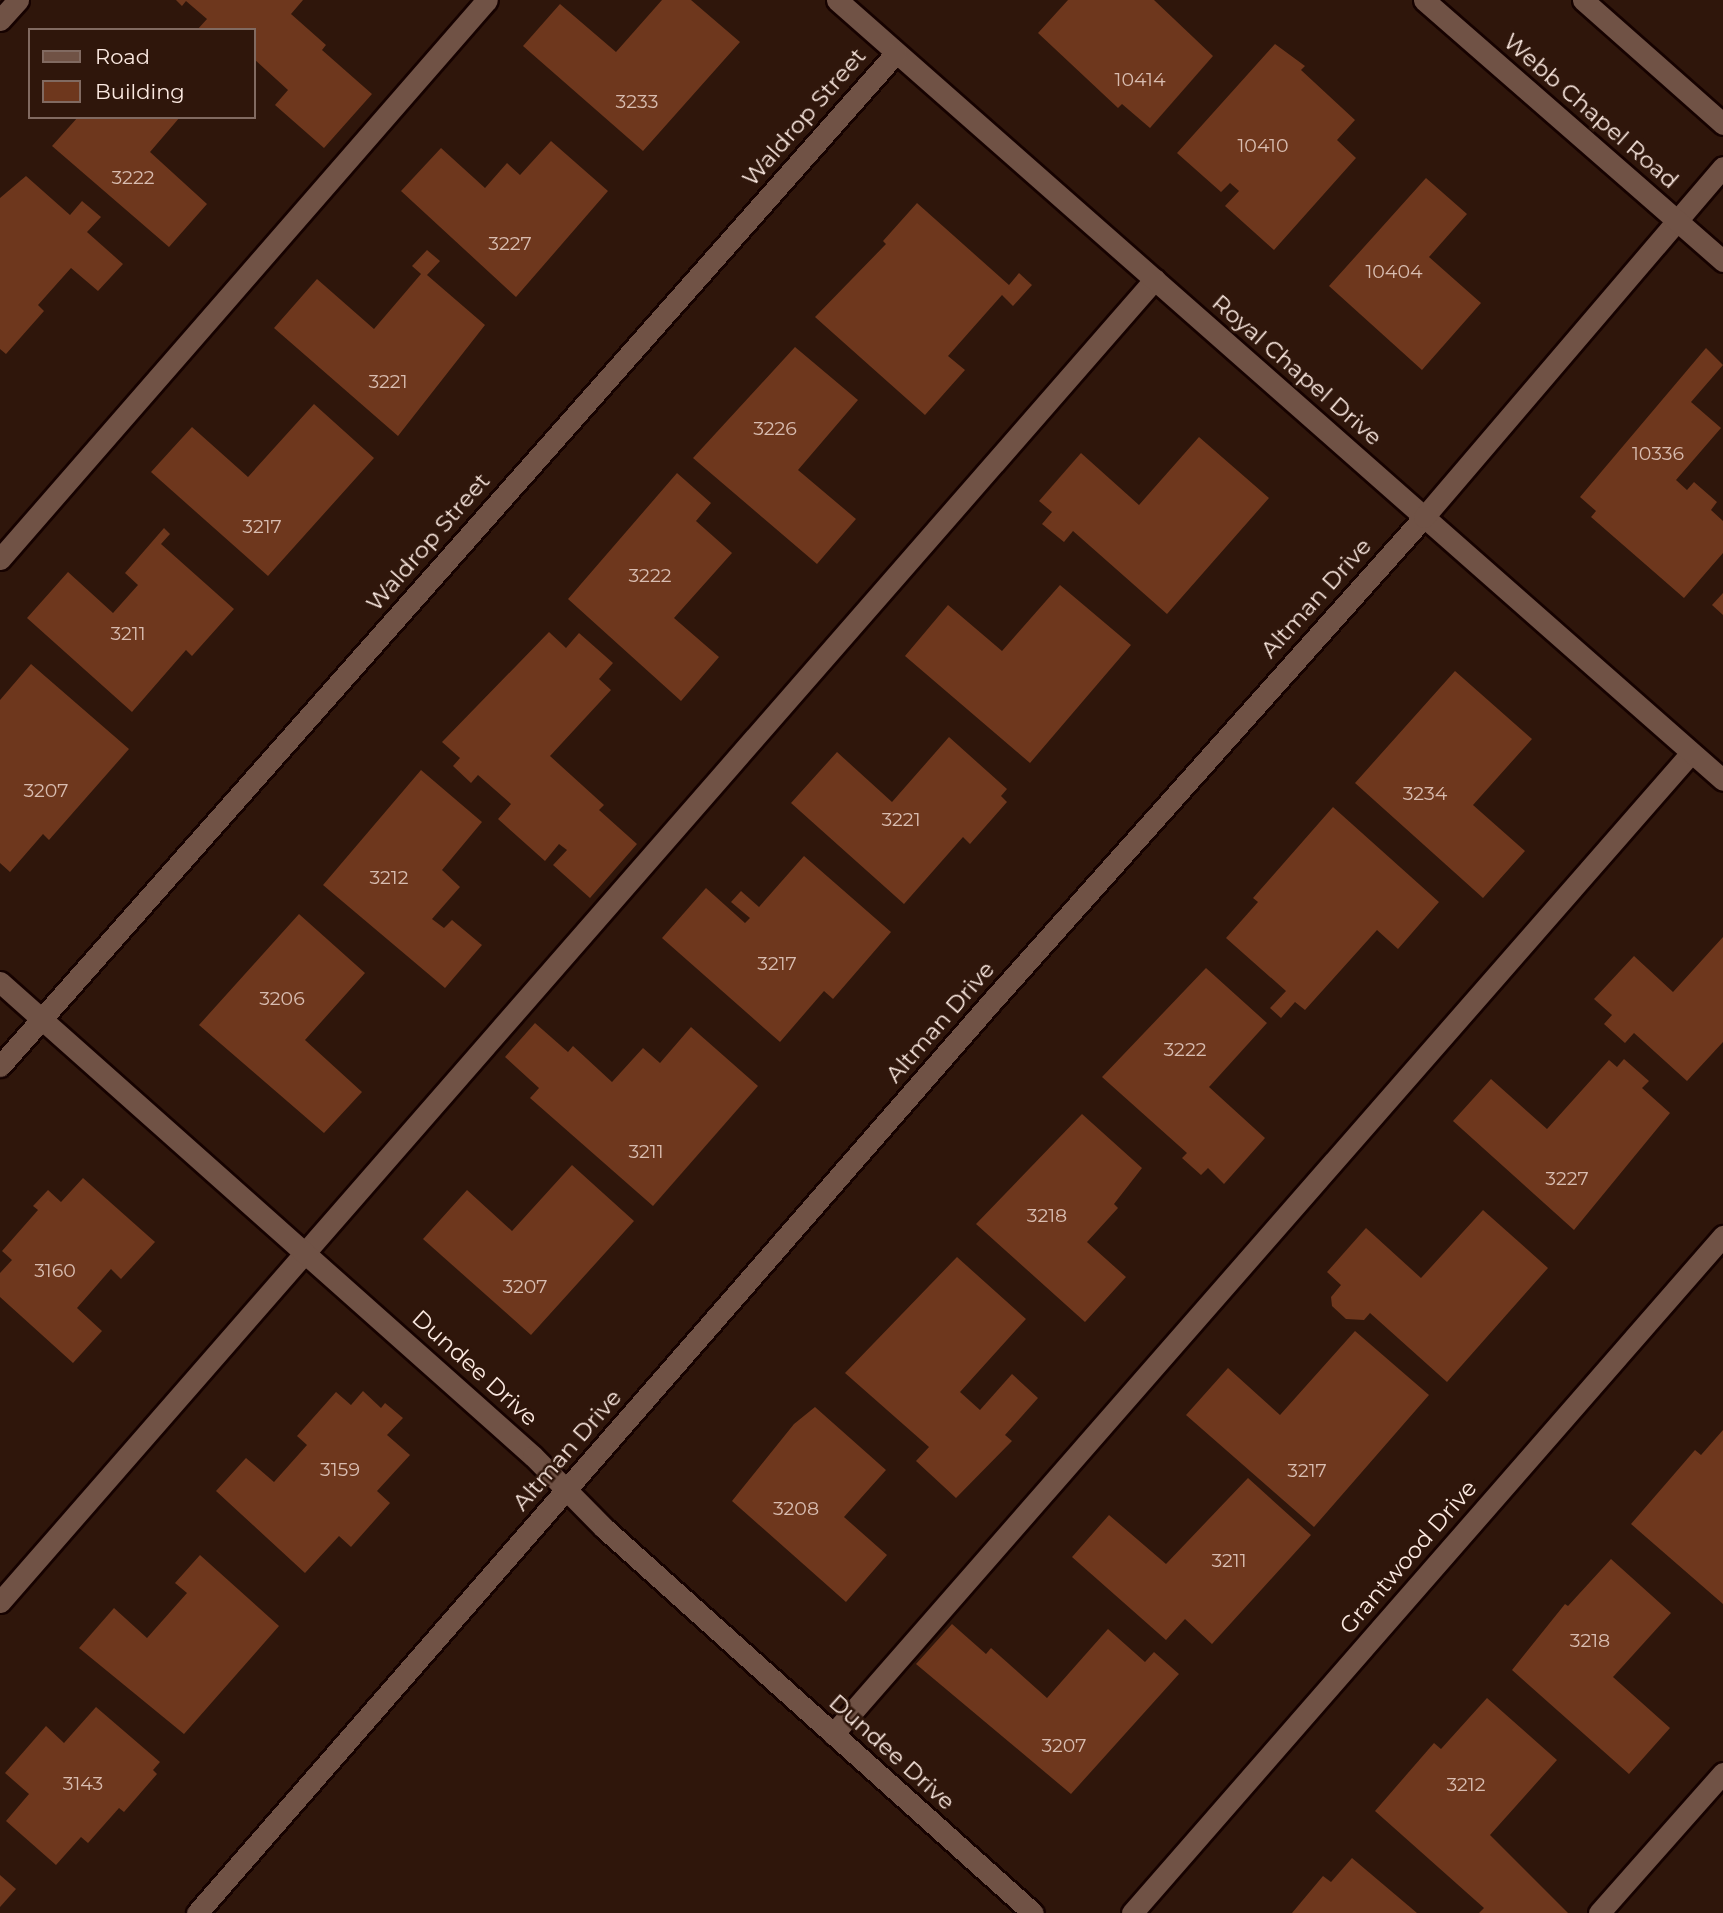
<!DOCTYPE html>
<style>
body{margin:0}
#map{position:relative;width:1723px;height:1913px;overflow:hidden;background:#2f160b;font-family:Montserrat,sans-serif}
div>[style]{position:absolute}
.building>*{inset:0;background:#6e371d}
.roads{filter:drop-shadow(2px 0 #160200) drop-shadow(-2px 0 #160200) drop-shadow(0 2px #160200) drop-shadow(0 -2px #160200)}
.service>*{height:21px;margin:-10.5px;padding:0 10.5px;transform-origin:10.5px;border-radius:10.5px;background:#705245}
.minor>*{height:21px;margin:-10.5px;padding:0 10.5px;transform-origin:10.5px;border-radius:10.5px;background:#705245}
.secondary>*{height:21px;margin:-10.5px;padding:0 10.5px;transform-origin:10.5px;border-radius:10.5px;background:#705245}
span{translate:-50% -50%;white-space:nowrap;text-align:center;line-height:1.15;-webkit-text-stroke:5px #2f160b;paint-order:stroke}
.number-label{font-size:19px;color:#d8bcb0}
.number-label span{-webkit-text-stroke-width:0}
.street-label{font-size:23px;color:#fbe9e1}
.legend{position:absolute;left:28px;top:28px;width:228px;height:91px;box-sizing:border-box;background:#2f160b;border:2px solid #816a61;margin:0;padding:9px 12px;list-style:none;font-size:21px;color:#fbe9e1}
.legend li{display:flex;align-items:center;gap:14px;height:35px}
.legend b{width:35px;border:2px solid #816a61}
</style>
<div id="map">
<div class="building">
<i style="clip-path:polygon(176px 0,303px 0,291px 14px,326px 45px,322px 50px,372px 94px,324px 148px,275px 105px,288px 90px,254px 59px,254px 30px,197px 30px,207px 19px,186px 1px,182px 6px)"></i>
<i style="clip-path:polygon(662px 0,691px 0,740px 42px,643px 151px,523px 46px,560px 4px,616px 52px)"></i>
<i style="clip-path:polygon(1068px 0,1154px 0,1213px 56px,1150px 128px,1122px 104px,1118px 108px,1038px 33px)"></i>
<i style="clip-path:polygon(1275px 44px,1305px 66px,1301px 70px,1355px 120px,1337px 140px,1356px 158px,1274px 250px,1225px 206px,1239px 191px,1230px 183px,1221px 192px,1177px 153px)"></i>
<i style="clip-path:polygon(78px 117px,180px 117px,150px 152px,207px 204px,169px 247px,52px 146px)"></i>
<i style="clip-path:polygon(551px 141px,608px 191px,516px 297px,401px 191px,441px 148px,485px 188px,507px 163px,520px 175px)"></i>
<i style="clip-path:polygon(26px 176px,70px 215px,82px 201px,101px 217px,87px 232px,123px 264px,98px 291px,71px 268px,38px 305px,44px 311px,6px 354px,0 349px,0 198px)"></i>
<i style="clip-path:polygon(1426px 178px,1467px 214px,1429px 257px,1481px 303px,1422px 370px,1329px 286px)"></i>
<i style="clip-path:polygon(917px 203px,1009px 285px,1019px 273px,1032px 285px,1013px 306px,1002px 295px,948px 356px,965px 370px,925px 415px,815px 317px,886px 244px,883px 241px)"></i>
<i style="clip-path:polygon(427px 250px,440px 261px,427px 275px,485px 325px,398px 436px,274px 328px,317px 279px,374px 329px,421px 274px,412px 266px)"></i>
<i style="clip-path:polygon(795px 347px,858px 400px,798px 470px,856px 519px,817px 564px,693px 458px)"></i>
<i style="clip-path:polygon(1706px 348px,1723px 365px,1691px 402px,1721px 428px,1676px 480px,1687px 490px,1694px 482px,1717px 502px,1711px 510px,1723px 521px,1723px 553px,1684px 598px,1591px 517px,1596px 511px,1580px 497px)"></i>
<i style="clip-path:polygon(314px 404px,374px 458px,268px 576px,151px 472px,192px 427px,248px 477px)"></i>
<i style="clip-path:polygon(1199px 437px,1269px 498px,1167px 614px,1073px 531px,1064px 542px,1042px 524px,1052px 512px,1039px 501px,1081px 453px,1139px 505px)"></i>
<i style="clip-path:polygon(677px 473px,711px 503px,696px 521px,732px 553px,674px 618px,719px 657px,681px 701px,568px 599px)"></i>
<i style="clip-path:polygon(164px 528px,170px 534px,161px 544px,234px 609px,192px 656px,186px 650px,132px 712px,27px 618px,68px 572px,113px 613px,138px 585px,125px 573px)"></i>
<i style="clip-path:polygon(1060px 585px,1131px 645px,1030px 763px,905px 656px,948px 605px,1002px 651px)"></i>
<i style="clip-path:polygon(1723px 593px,1723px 615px,1712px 605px)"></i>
<i style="clip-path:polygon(549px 632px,566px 648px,579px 633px,613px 663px,599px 679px,611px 690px,550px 756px,604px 805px,599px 810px,637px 844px,590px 898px,553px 865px,567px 850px,559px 844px,545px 861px,498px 819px,511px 804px,478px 775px,471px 783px,453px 766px,460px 758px,442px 742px)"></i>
<i style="clip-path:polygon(31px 664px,129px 749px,49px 840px,43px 834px,10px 872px,0 863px,0 700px)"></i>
<i style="clip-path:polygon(1455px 671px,1532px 739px,1473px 805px,1525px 851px,1483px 898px,1355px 783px)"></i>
<i style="clip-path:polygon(949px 737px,1007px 789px,1001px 796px,1007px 802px,970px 844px,963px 837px,904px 904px,791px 803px,837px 752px,892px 802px)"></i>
<i style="clip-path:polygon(421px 770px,482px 822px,442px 870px,460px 887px,432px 919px,444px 928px,452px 920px,482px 945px,445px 988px,323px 885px)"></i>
<i style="clip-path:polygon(1333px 807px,1439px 902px,1398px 949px,1377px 930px,1305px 1010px,1295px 1002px,1281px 1018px,1270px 1008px,1286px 991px,1226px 938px,1258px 902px,1253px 898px)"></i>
<i style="clip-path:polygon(804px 856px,891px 932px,833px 999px,824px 991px,780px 1042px,662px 938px,706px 888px,745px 923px,750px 918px,731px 902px,741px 891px,759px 907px)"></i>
<i style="clip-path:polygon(299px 914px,365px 973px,305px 1040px,362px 1092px,324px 1133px,199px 1025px)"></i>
<i style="clip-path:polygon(1723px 937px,1723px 1042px,1687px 1081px,1634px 1033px,1625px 1043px,1604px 1024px,1612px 1015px,1594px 999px,1634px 956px,1673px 992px)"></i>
<i style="clip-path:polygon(1206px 968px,1267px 1023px,1209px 1087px,1265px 1138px,1224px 1184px,1208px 1168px,1201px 1175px,1182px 1158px,1187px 1153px,1102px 1077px)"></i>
<i style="clip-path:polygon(535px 1023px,568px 1052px,573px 1046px,612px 1082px,643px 1048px,660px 1063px,691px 1027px,758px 1086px,653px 1206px,530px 1098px,539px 1088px,505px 1057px)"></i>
<i style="clip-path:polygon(1624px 1059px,1649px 1081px,1642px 1088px,1670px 1113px,1574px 1230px,1453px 1121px,1491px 1079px,1547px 1129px,1609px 1060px,1617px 1067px)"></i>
<i style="clip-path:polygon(1082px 1114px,1142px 1168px,1114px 1204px,1118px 1208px,1087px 1242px,1126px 1277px,1085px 1322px,976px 1224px)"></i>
<i style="clip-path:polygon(572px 1165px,634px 1221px,531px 1335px,423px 1239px,467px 1190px,512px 1231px)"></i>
<i style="clip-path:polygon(83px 1178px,155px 1242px,121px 1279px,111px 1269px,77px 1308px,102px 1331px,73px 1363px,0 1297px,0 1273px,12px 1260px,2px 1251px,38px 1210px,33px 1206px,48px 1190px,61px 1202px)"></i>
<i style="clip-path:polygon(1483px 1210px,1548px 1268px,1447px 1382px,1370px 1313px,1364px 1320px,1346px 1319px,1332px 1306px,1331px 1297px,1341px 1285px,1327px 1272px,1366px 1228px,1421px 1278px)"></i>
<i style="clip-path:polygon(957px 1257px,1026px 1319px,960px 1392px,980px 1410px,1012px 1374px,1038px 1398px,1005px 1435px,1012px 1441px,956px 1498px,916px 1461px,929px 1447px,845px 1373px)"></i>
<i style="clip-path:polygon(1355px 1331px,1429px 1395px,1314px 1527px,1186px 1415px,1228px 1368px,1280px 1415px)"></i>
<i style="clip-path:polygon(363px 1391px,381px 1408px,385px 1403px,403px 1418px,387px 1435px,410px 1455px,377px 1491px,390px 1503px,351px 1547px,339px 1536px,305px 1573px,216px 1491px,246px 1458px,274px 1482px,307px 1445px,297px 1436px,336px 1392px,351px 1405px)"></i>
<i style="clip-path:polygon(815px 1407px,886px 1470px,844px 1517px,887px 1555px,846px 1602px,732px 1501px,794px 1424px)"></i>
<i style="clip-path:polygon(1723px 1430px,1723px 1604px,1631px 1524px,1695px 1450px,1701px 1455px)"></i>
<i style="clip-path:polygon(1248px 1478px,1311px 1535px,1212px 1644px,1185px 1619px,1166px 1640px,1072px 1557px,1109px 1515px,1166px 1564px)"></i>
<i style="clip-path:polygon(200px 1555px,279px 1626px,184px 1734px,79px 1648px,114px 1608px,147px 1638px,187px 1593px,175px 1583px)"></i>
<i style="clip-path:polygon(1611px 1559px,1671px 1613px,1613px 1677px,1670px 1728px,1629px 1774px,1512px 1670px,1565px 1604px,1568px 1606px)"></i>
<i style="clip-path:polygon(952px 1624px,986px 1654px,991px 1648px,1047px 1698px,1108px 1629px,1145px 1662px,1154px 1652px,1179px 1674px,1071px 1794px,916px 1664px)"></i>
<i style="clip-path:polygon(1487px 1698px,1557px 1760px,1490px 1835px,1568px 1913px,1479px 1913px,1484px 1908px,1375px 1811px,1434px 1743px,1441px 1749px)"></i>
<i style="clip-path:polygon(96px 1707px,160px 1762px,153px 1770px,157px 1774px,124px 1812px,119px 1808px,88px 1843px,81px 1837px,56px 1865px,6px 1821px,29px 1794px,5px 1773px,46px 1726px,64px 1743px)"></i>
<i style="clip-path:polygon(1352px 1858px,1417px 1913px,1292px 1913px,1323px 1876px,1331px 1882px)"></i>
<i style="clip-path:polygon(0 1875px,16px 1889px,0 1907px)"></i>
</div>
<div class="roads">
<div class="service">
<i style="left:0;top:559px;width:741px;rotate:-48.94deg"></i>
<i style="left:0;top:1602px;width:1756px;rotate:-48.88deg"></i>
<i style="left:833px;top:1734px;width:1303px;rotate:-48.83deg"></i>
<i style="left:1599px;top:1913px;width:187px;rotate:-48.5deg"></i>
</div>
<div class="minor">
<i style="left:837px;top:0;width:1180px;rotate:41.36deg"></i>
<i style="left:0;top:20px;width:27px;rotate:-48deg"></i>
<i style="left:0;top:982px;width:713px;rotate:41.65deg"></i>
<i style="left:533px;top:1456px;width:101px;rotate:45.4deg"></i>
<i style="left:604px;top:1528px;width:576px;rotate:41.91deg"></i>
<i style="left:0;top:1066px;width:1352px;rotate:-48.51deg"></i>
<i style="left:197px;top:1913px;width:1211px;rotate:-48.92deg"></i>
<i style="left:993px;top:1000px;width:647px;rotate:-48.26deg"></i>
<i style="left:1424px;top:517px;width:460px;rotate:-49.5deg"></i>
<i style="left:1132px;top:1913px;width:899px;rotate:-48.88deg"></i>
</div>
<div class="secondary">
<i style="left:1424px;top:0;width:397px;rotate:41.1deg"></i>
<i style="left:1583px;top:0;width:187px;rotate:41.5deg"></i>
</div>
</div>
<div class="number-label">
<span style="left:1140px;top:80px">10414</span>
<span style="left:637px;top:102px">3233</span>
<span style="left:1263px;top:146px">10410</span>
<span style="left:133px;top:178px">3222</span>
<span style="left:510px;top:244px">3227</span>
<span style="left:1394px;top:272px">10404</span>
<span style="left:388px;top:382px">3221</span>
<span style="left:775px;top:429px">3226</span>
<span style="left:1658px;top:454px">10336</span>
<span style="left:262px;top:527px">3217</span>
<span style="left:650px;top:576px">3222</span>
<span style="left:128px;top:634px">3211</span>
<span style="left:46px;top:791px">3207</span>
<span style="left:1425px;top:794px">3234</span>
<span style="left:901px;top:820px">3221</span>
<span style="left:389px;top:878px">3212</span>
<span style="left:777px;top:964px">3217</span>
<span style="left:282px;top:999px">3206</span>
<span style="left:1185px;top:1050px">3222</span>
<span style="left:646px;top:1152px">3211</span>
<span style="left:1567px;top:1179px">3227</span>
<span style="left:1047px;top:1216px">3218</span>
<span style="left:55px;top:1271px">3160</span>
<span style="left:525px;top:1287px">3207</span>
<span style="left:340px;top:1470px">3159</span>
<span style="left:1307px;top:1471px">3217</span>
<span style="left:796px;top:1509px">3208</span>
<span style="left:1229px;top:1561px">3211</span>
<span style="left:1590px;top:1641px">3218</span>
<span style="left:1064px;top:1746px">3207</span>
<span style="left:83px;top:1784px">3143</span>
<span style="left:1466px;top:1785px">3212</span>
</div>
<div class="street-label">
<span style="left:1591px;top:111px;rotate:41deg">Webb Chapel Road</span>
<span style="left:804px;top:117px;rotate:-49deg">Waldrop Street</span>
<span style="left:1297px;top:370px;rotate:41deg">Royal Chapel Drive</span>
<span style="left:428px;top:542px;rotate:-49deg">Waldrop Street</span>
<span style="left:1316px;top:598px;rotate:-48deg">Altman Drive</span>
<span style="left:940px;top:1022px;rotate:-49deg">Altman Drive</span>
<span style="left:475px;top:1368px;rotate:42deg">Dundee Drive</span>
<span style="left:567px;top:1450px;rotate:-49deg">Altman Drive</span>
<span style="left:1408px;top:1557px;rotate:-49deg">Grantwood Drive</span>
<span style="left:892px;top:1752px;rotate:42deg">Dundee Drive</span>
</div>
<ul class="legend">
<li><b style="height:9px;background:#705245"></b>Road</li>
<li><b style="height:19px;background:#6e371d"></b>Building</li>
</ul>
</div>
